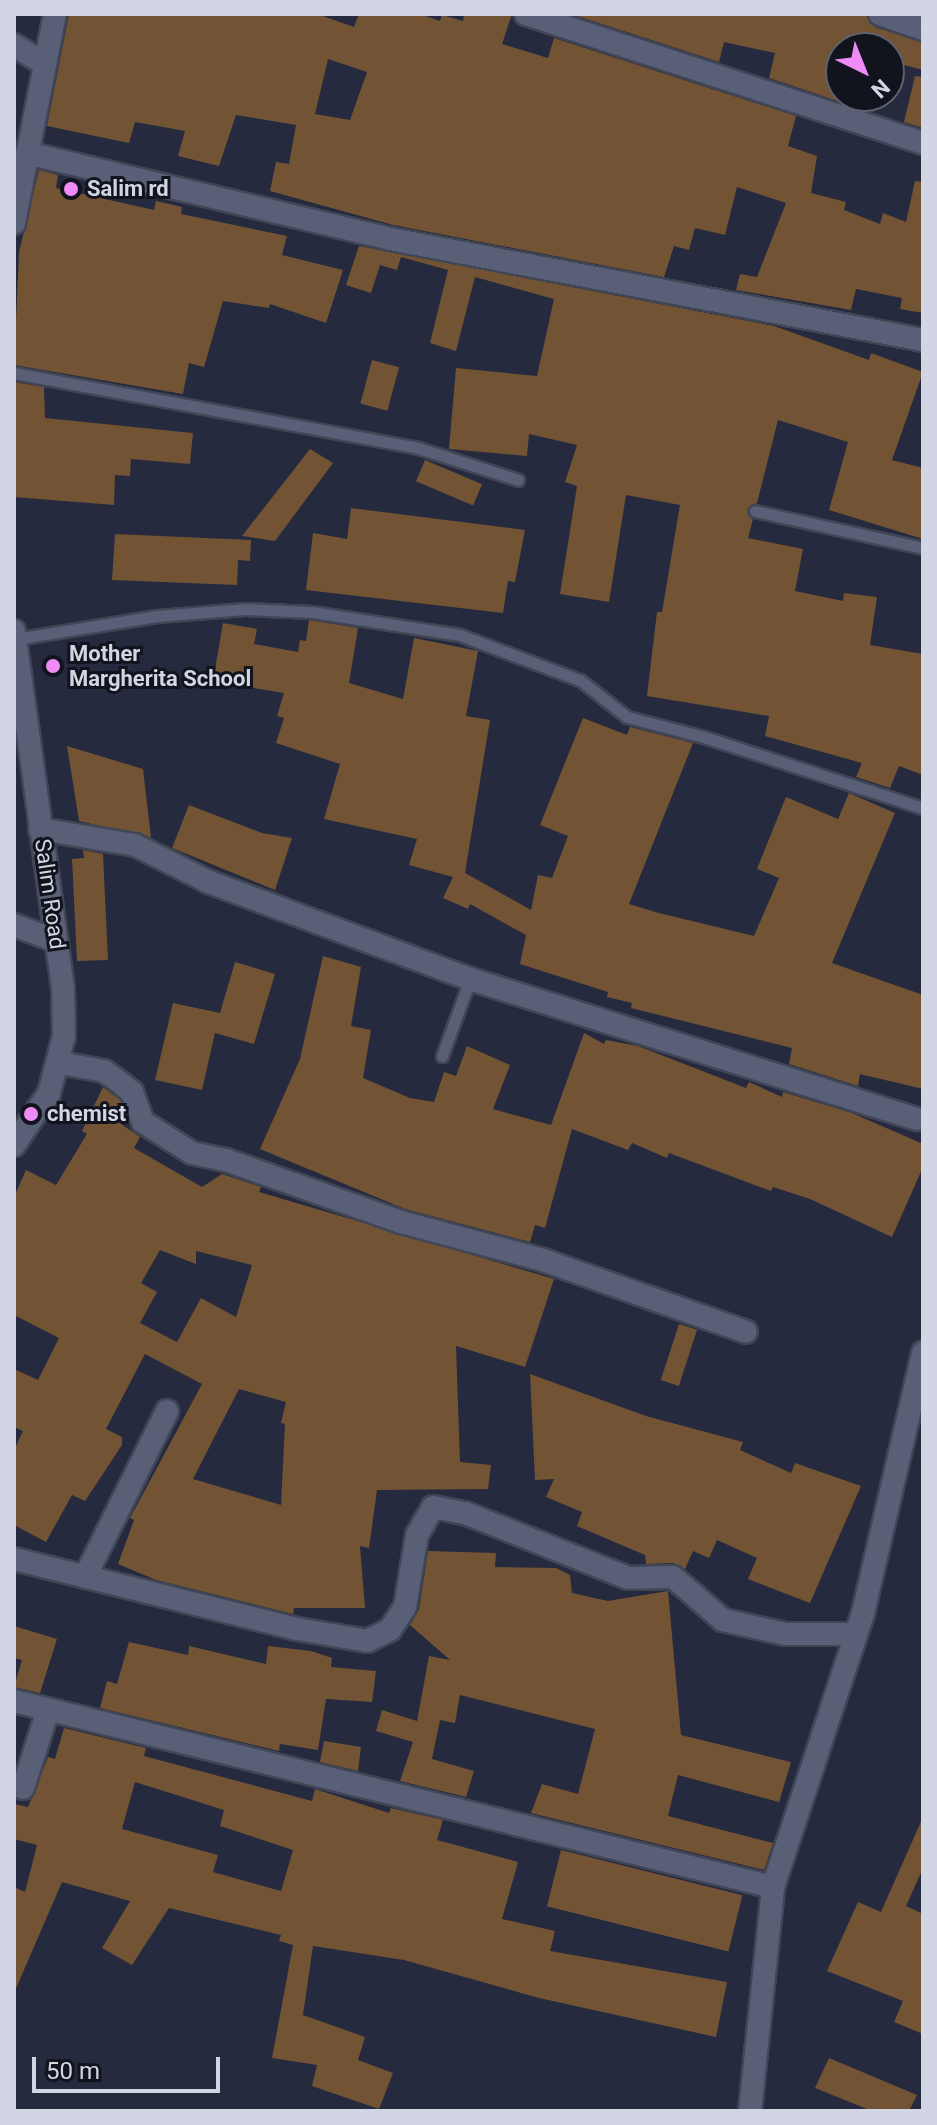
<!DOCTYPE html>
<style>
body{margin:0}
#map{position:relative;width:937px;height:2125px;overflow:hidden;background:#252a3f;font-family:Roboto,sans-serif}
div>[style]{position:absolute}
.building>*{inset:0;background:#725333;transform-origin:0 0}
.roads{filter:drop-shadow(2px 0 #414657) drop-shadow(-2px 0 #414657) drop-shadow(0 2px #414657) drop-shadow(0 -2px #414657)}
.service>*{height:11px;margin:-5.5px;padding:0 5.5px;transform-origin:5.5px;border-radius:5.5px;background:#585f76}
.minor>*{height:22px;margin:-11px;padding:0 11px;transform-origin:11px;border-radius:11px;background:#585f76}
.dots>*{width:22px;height:22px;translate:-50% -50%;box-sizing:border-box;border:4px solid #11141d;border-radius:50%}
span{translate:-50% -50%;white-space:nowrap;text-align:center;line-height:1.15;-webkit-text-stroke:6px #11141d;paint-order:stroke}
.poi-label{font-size:22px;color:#d2d6e4;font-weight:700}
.left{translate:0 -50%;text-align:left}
.street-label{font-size:22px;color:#d2d6e4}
.frame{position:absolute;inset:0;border:16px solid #d2d6e4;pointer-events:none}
.north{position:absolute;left:825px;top:32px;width:80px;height:80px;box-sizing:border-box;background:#11141d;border:2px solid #5e626d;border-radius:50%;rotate:137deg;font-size:22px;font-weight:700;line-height:32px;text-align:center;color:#d2d6e4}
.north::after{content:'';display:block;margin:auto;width:28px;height:36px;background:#ef8bf6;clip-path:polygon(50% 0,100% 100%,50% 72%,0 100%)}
.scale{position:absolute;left:32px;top:2057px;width:188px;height:36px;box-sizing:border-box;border:4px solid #d2d6e4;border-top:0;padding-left:10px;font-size:24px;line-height:28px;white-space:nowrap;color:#d2d6e4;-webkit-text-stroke:6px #11141d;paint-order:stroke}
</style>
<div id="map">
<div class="building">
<i style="clip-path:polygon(evenodd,69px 14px,317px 14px,354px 27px,359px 14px,420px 14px,440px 21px,442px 15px,463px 21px,464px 14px,512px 14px,502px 44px,548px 58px,554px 38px,796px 116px,788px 146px,817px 156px,811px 193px,846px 202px,844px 210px,880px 224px,883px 213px,906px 222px,915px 181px,923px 182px,923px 313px,900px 309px,902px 298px,856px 289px,851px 310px,736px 290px,740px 274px,757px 277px,786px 203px,737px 187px,725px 235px,695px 228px,689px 250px,674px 246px,664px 277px,393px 225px,270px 191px,276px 162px,289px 164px,296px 125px,236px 115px,219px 166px,178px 156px,185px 131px,135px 122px,129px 143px,47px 126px,69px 14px,328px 59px,367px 72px,350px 120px,315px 114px,328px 59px)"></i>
<i style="clip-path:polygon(571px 14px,866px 14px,875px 27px,923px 43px,923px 70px,889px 61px,889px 48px,841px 48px,841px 102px,769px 78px,775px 53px,724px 42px,719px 62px)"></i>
<i style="clip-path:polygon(915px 76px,923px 77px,923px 128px,904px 122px)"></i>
<i style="clip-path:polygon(851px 96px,877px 96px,873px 112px,848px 104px)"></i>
<i style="clip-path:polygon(39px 170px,58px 175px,56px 188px,154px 210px,156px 201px,182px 207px,181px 214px,287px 236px,282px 255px,343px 270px,326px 323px,270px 304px,269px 308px,223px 301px,204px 367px,189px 363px,183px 394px,14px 365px,19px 252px)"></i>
<i style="clip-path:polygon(359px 246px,774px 326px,869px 360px,871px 353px,923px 372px,892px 460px,923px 468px,923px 539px,829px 510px,848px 442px,778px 420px,757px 503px,747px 510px,753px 519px,748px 538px,803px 549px,795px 591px,843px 601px,844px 593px,877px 597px,870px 645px,923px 654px,923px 775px,899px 766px,890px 788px,856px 777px,862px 763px,765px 736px,769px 716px,647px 696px,657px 612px,662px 612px,680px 505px,626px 495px,609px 602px,560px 594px,577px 486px,565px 482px,577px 445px,529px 434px,527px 456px,449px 449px,456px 368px,537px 376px,554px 299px,475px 277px,456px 351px,430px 343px,448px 270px,401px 257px,397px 270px,380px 265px,371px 293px,346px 285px)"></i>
<i style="left:372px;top:360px;width:28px;height:45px;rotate:15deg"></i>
<i style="clip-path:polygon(14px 382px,44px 387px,45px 418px,193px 433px,190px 464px,131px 459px,130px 476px,115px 475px,114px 505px,14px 497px)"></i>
<i style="clip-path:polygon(310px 449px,333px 463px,275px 541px,242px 536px)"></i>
<i style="left:425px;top:460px;width:62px;height:23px;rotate:23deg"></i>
<i style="clip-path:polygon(351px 508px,525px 530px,515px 582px,508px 581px,503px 613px,306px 590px,313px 533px,347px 539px)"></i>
<i style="clip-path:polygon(115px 534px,251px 540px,250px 561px,238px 560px,237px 585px,112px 580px)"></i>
<i style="clip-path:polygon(309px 620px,358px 628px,349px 683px,403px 699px,414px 638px,478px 651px,466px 716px,490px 720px,465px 873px,531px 910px,538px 875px,552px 878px,568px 836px,540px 825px,583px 718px,627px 735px,630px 727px,693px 743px,629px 904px,659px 913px,754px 936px,779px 878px,757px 869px,786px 797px,838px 819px,849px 793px,895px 813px,832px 963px,923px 995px,923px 1089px,860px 1074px,858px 1086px,789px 1064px,792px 1048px,631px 1008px,632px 1003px,607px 997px,608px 992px,520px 964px,526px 935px,470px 904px,468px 909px,443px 898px,453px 877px,409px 865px,417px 839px,324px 819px,340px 764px,276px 743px,284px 718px,277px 716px,284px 693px,213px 681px,223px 623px,257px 629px,254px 644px,298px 652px,300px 640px,306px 641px)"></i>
<i style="clip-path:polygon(67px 746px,143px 769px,151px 838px,79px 821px)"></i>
<i style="clip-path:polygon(189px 805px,262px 833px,292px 838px,275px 890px,172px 848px)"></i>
<i style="clip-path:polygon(83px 850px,103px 854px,108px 960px,77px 961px,72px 859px,84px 858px)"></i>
<i style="clip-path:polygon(323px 956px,361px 967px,351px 1026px,371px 1030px,363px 1078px,410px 1098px,434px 1102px,444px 1072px,456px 1076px,467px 1046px,510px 1065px,493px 1109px,551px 1125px,584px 1033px,604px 1044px,606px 1040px,638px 1046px,746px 1088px,749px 1082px,782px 1097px,783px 1092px,852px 1113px,923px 1144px,923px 1167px,892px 1237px,810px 1199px,773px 1187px,771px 1191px,669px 1153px,667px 1158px,632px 1143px,628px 1150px,572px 1129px,545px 1228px,535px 1225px,530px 1242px,405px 1209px,260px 1149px,300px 1059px)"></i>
<i style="clip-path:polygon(235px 962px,275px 974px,254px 1044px,215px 1033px,202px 1090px,155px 1080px,173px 1003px,220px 1013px)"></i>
<i style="clip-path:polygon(evenodd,103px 1087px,120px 1100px,124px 1110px,118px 1122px,140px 1137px,134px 1148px,202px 1187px,222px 1174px,261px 1187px,259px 1192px,554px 1279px,525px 1367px,456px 1346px,460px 1462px,491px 1465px,488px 1489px,377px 1490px,369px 1548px,360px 1546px,365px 1608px,294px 1608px,293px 1614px,156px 1580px,118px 1564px,134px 1520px,130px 1518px,202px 1384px,145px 1354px,106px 1429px,122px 1437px,122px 1445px,85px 1501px,72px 1495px,46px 1542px,14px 1525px,14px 1450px,23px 1431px,14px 1427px,14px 1369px,38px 1380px,59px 1338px,14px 1315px,14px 1197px,26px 1170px,56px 1185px,87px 1134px,82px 1131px,103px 1087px,160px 1250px,196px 1264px,196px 1251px,252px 1265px,236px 1317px,201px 1298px,177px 1342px,140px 1323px,157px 1292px,141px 1283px,160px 1250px,103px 1087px,239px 1389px,286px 1402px,281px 1423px,285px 1424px,281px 1505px,193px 1479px,239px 1389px)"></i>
<i style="left:679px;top:1324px;width:19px;height:59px;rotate:18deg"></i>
<i style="clip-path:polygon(530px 1374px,646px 1416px,743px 1442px,740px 1450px,791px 1473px,795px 1463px,861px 1486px,810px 1603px,748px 1579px,757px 1558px,717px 1540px,709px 1558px,693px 1551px,685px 1569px,673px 1563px,646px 1564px,645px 1555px,577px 1526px,582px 1512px,546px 1497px,554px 1479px,535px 1480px)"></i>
<i style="clip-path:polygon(428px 1551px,496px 1553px,495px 1567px,556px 1568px,570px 1575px,572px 1593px,608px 1601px,668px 1591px,681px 1735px,791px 1762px,779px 1802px,678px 1775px,668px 1816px,773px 1843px,764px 1870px,531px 1813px,542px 1784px,578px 1794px,595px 1729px,460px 1695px,455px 1723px,440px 1720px,432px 1759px,474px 1771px,466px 1797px,400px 1781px,413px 1742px,376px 1731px,382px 1710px,417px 1721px,429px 1656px,450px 1660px,410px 1625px,419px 1609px)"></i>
<i style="clip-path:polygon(14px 1626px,57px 1639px,40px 1693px,14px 1687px,22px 1660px,14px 1658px)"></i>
<i style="clip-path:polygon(129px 1642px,188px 1655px,189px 1646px,266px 1664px,268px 1646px,311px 1651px,332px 1658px,331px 1667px,376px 1671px,372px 1702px,326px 1699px,318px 1750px,280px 1744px,279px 1751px,100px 1708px,107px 1681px,117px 1684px)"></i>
<i style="clip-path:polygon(evenodd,64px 1728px,146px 1748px,144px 1756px,312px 1801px,315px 1789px,389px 1813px,391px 1808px,443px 1820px,437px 1840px,518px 1862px,502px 1919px,555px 1931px,550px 1951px,727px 1982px,716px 2037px,539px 1998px,404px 1960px,313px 1946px,303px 2015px,365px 2037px,358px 2060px,393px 2073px,379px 2109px,312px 2086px,317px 2065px,272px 2058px,293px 1945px,279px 1941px,281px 1935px,169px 1908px,132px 1965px,102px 1948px,130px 1901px,62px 1882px,14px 1993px,14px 1887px,25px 1892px,37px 1845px,14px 1839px,14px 1804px,28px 1807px,48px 1757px,55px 1759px,64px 1728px,135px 1782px,224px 1810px,220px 1826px,293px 1850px,281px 1891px,213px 1872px,218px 1855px,122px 1829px,135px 1782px)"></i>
<i style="clip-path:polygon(324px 1741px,361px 1747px,358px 1771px,320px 1762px)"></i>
<i style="clip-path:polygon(923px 1817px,923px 1868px,906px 1906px,923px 1914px,923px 2034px,894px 2022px,903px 2001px,827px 1971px,858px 1902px,881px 1912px)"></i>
<i style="left:561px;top:1850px;width:187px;height:58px;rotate:14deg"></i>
<i style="clip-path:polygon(829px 2058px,917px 2095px,909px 2111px,872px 2111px,815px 2088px)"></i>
</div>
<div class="roads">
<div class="service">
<i style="left:14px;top:373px;width:411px;rotate:10.5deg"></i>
<i style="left:418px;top:448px;width:105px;rotate:17.7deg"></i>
<i style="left:755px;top:511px;width:172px;rotate:12.4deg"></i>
<i style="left:15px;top:639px;width:144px;rotate:-9.2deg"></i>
<i style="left:157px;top:616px;width:88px;rotate:-4.5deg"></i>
<i style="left:245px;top:609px;width:67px;rotate:2.6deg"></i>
<i style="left:312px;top:612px;width:150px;rotate:8.8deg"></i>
<i style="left:460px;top:635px;width:128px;rotate:20.6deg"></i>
<i style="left:580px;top:680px;width:60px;rotate:38.2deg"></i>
<i style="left:627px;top:717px;width:80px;rotate:14.6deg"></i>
<i style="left:704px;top:737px;width:230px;rotate:18deg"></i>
<i style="left:442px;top:1056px;width:82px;rotate:-70deg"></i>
</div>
<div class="minor">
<i style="left:526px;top:14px;width:417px;rotate:18deg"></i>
<i style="left:880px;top:14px;width:46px;rotate:19.2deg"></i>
<i style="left:14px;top:45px;width:36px;rotate:32deg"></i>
<i style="left:27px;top:153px;width:373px;rotate:13.3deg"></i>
<i style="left:390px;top:239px;width:542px;rotate:10.73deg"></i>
<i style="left:14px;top:223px;width:213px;rotate:-78.9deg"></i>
<i style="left:14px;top:631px;width:360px;rotate:82.2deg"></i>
<i style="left:63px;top:988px;width:48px;rotate:88.8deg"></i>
<i style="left:64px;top:1036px;width:59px;rotate:104.7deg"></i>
<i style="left:49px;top:1093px;width:63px;rotate:123.9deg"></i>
<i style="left:40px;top:829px;width:96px;rotate:9.6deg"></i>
<i style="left:135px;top:845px;width:83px;rotate:26.6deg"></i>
<i style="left:209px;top:882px;width:278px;rotate:20.4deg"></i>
<i style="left:470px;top:979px;width:468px;rotate:17.4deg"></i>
<i style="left:14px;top:925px;width:45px;rotate:20.9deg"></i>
<i style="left:60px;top:1063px;width:45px;rotate:10.3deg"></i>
<i style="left:104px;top:1071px;width:16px;rotate:35deg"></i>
<i style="left:117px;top:1080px;width:19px;rotate:39deg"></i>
<i style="left:132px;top:1092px;width:32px;rotate:70deg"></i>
<i style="left:143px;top:1122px;width:58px;rotate:32.3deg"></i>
<i style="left:192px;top:1153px;width:35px;rotate:12deg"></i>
<i style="left:226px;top:1160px;width:186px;rotate:19.5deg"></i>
<i style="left:401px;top:1222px;width:147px;rotate:15deg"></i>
<i style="left:543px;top:1260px;width:215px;rotate:19.5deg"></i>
<i style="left:14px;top:1559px;width:292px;rotate:13.9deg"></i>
<i style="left:297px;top:1629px;width:71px;rotate:9.7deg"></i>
<i style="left:367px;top:1641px;width:25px;rotate:-26deg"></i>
<i style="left:390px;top:1630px;width:27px;rotate:-57deg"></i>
<i style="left:405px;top:1607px;width:73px;rotate:-80.5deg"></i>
<i style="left:417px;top:1535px;width:32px;rotate:-60deg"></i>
<i style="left:433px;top:1507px;width:33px;rotate:11deg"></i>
<i style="left:465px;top:1513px;width:175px;rotate:21.7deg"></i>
<i style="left:628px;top:1578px;width:45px;rotate:-1.3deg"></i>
<i style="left:673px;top:1577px;width:66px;rotate:40.7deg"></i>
<i style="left:723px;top:1620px;width:64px;rotate:12.7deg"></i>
<i style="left:785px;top:1634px;width:71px"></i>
<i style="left:85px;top:1577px;width:185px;rotate:-63.7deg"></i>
<i style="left:14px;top:1701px;width:781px;rotate:13.77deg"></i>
<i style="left:23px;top:1788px;width:82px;rotate:-72.2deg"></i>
<i style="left:750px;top:2111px;width:225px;rotate:-84.1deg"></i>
<i style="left:773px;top:1887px;width:288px;rotate:-71.8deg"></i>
<i style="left:863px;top:1613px;width:267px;rotate:-77deg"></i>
</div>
</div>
<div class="dots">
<i style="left:71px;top:189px;background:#ef8bf6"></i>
<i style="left:53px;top:666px;background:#ef8bf6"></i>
<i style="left:31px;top:1114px;background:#ef8bf6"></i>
</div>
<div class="poi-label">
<span class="left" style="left:87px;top:189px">Salim rd</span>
<span class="left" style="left:69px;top:666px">Mother<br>Margherita School</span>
<span class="left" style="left:47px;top:1114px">chemist</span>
</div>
<div class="street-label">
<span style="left:50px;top:894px;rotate:82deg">Salim Road</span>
</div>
<div class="frame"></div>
<div class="north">N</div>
<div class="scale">50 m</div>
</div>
